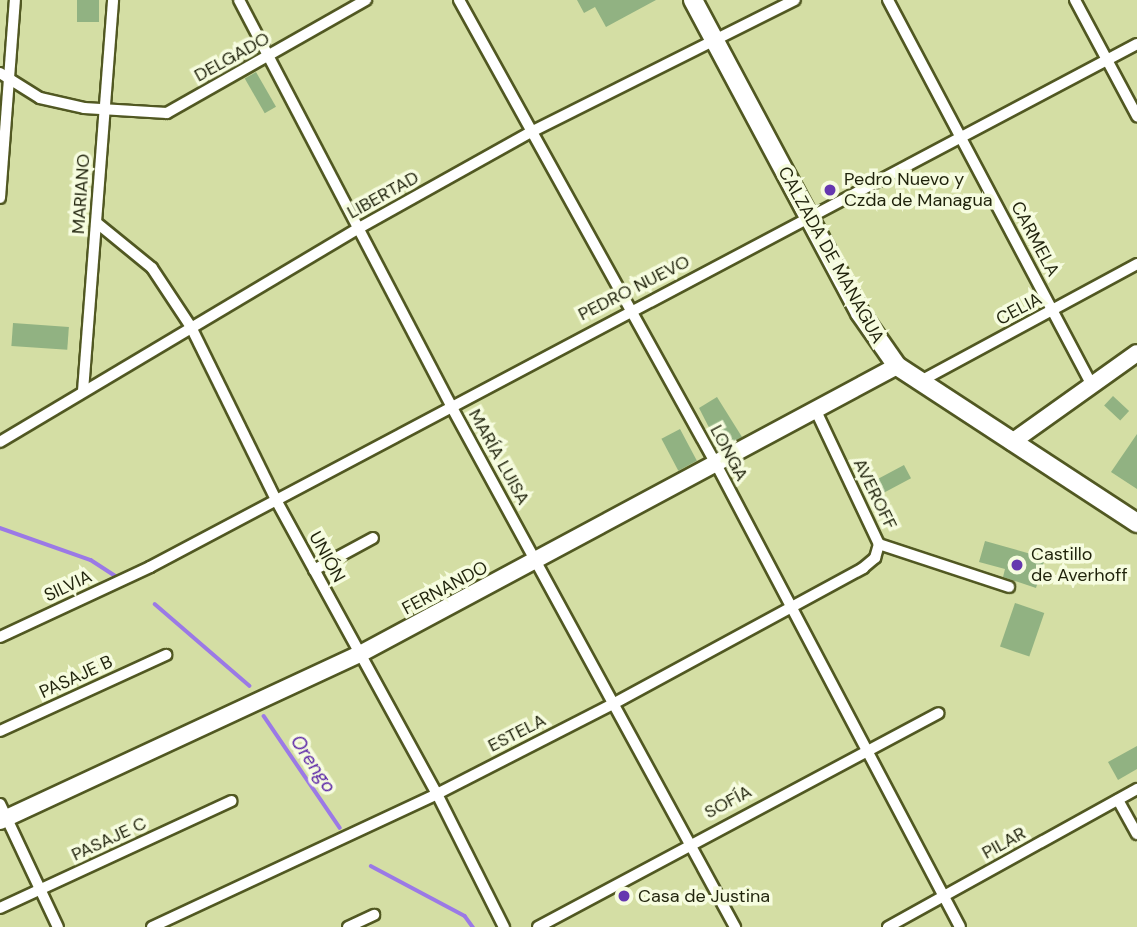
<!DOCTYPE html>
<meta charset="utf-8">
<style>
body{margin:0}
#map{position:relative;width:1137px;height:927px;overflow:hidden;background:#d4dea4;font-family:"DM Sans",sans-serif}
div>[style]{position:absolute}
.stream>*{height:3.5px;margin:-1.75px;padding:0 1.75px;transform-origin:1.75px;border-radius:1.75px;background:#9b79e6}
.building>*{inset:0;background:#91b282;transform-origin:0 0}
.roads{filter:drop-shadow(2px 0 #515822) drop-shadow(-2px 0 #515822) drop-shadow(0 2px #515822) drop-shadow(0 -2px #515822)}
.street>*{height:10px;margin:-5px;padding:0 5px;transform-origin:5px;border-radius:5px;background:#fff}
.secondary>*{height:16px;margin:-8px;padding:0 8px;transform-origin:8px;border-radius:8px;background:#fff}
.primary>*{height:18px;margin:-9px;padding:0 9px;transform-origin:9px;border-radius:9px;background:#fff}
.dots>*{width:19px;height:19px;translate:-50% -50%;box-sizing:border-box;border:4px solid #f6fcdf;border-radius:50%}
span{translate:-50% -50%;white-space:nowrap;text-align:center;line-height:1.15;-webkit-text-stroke:7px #f6fcdf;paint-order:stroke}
.street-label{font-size:18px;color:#1f220b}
.poi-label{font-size:18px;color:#1f220b}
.left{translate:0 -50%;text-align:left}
.water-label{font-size:19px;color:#5c27a7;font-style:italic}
</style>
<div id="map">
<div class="stream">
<i style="left:0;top:528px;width:96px;rotate:19.4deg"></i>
<i style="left:91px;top:560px;width:33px;rotate:33deg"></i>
<i style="left:155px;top:604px;width:125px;rotate:40.8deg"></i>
<i style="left:264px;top:716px;width:135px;rotate:55.8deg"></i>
<i style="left:371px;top:866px;width:106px;rotate:28deg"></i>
<i style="left:465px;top:916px;width:14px;rotate:54deg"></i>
</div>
<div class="building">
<i style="left:77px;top:0;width:22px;height:22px"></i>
<i style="clip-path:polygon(577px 0,656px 0,606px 27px,595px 7px,584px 13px)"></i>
<i style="left:256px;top:72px;width:40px;height:13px;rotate:60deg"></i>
<i style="left:13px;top:323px;width:56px;height:23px;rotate:4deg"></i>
<i style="left:1113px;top:396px;width:22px;height:13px;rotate:43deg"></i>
<i style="clip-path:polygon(717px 397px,742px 437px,720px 449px,699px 408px)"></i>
<i style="left:680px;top:429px;width:36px;height:21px;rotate:62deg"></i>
<i style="clip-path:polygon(1137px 434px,1137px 489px,1111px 472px)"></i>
<i style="left:904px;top:465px;width:15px;height:43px;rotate:62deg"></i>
<i style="clip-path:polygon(985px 541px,1045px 558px,1036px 588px,1003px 577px,1005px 569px,979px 562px)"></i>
<i style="left:1015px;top:603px;width:31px;height:46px;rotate:19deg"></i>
<i style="clip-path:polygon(1137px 746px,1137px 769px,1118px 780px,1108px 762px)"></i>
</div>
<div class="roads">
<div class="street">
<i style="left:239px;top:0;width:456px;rotate:62.4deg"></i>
<i style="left:450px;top:404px;width:596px;rotate:61.41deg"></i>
<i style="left:459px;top:0;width:530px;rotate:61.02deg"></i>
<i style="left:716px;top:464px;width:523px;rotate:62.21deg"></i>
<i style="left:888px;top:0;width:434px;rotate:62.1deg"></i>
<i style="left:1075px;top:0;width:132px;rotate:61.9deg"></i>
<i style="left:0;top:73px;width:47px;rotate:32deg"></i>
<i style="left:40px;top:98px;width:45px;rotate:12.8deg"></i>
<i style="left:84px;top:108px;width:83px;rotate:3.4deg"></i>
<i style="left:167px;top:113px;width:229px;rotate:-29.6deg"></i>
<i style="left:0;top:198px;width:199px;rotate:-85.7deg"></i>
<i style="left:97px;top:223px;width:71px;rotate:39.3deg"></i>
<i style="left:152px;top:268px;width:71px;rotate:56.5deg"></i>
<i style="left:191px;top:327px;width:193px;rotate:63.8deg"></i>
<i style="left:276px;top:500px;width:335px;rotate:61.3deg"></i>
<i style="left:437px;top:794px;width:149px;rotate:63.3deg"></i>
<i style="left:917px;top:383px;width:250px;rotate:-28.4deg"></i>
<i style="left:83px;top:391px;width:392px;rotate:-85.6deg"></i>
<i style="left:816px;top:411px;width:147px;rotate:64.7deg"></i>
<i style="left:879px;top:544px;width:137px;rotate:18.3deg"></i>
<i style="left:0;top:442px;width:420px;rotate:-30.8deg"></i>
<i style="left:361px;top:227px;width:195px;rotate:-29.2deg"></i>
<i style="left:531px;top:132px;width:295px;rotate:-26.6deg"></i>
<i style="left:314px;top:570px;width:67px;rotate:-28.5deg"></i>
<i style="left:0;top:637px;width:166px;rotate:-25deg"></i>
<i style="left:150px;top:567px;width:1117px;rotate:-27.92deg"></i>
<i style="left:0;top:731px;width:183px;rotate:-24.6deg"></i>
<i style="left:1118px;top:800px;width:39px;rotate:61deg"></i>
<i style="left:0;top:804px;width:136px;rotate:64.8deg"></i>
<i style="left:0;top:908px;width:255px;rotate:-24.8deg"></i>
<i style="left:152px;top:927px;width:315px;rotate:-25deg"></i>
<i style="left:437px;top:794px;width:198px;rotate:-27.1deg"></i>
<i style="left:613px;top:704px;width:285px;rotate:-28.5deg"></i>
<i style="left:863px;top:568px;width:16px;rotate:-40deg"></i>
<i style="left:875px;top:558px;width:15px;rotate:-74deg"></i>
<i style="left:348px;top:927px;width:29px;rotate:-25deg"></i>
<i style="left:538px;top:927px;width:454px;rotate:-28.1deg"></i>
<i style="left:888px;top:927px;width:285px;rotate:-29deg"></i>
</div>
<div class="secondary">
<i style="left:1012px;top:442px;width:153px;rotate:-35.5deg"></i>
<i style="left:0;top:821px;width:397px;rotate:-24.9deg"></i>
<i style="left:360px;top:654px;width:609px;rotate:-28.21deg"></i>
</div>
<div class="primary">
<i style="left:693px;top:0;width:355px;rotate:61.9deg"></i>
<i style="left:860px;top:313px;width:65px;rotate:55.1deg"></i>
<i style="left:897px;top:366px;width:287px;rotate:33.2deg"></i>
</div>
</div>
<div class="dots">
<i style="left:830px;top:190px;background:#6538af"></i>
<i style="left:1017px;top:565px;background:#6538af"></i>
<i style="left:624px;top:896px;background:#6538af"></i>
</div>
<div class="street-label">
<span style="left:232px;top:57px;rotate:-29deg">DELGADO</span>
<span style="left:81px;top:194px;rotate:-86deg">MARIANO</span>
<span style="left:383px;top:195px;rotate:-29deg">LIBERTAD</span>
<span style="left:1035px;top:239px;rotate:62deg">CARMELA</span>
<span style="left:831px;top:255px;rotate:61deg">CALZADA DE MANAGUA</span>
<span style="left:634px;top:288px;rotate:-27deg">PEDRO NUEVO</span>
<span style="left:1019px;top:309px;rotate:-28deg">CELIA</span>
<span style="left:729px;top:453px;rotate:62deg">LONGA</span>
<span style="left:499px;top:457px;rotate:61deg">MARÍA LUISA</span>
<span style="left:875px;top:494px;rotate:64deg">AVEROFF</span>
<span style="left:327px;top:557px;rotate:61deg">UNIÓN</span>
<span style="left:68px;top:586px;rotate:-25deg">SILVIA</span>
<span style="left:445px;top:588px;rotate:-28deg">FERNANDO</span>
<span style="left:76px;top:677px;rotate:-25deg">PASAJE B</span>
<span style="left:517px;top:733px;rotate:-27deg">ESTELA</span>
<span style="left:728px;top:802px;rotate:-28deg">SOFÍA</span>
<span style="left:109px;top:839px;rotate:-25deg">PASAJE C</span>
<span style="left:1004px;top:843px;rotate:-29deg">PILAR</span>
</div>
<div class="poi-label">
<span class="left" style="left:844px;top:190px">Pedro Nuevo y<br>Czda de Managua</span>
<span class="left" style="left:1031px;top:565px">Castillo<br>de Averhoff</span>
<span class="left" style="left:638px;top:896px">Casa de Justina</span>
</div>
<div class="water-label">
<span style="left:313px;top:764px;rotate:56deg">Orengo</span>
</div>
</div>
